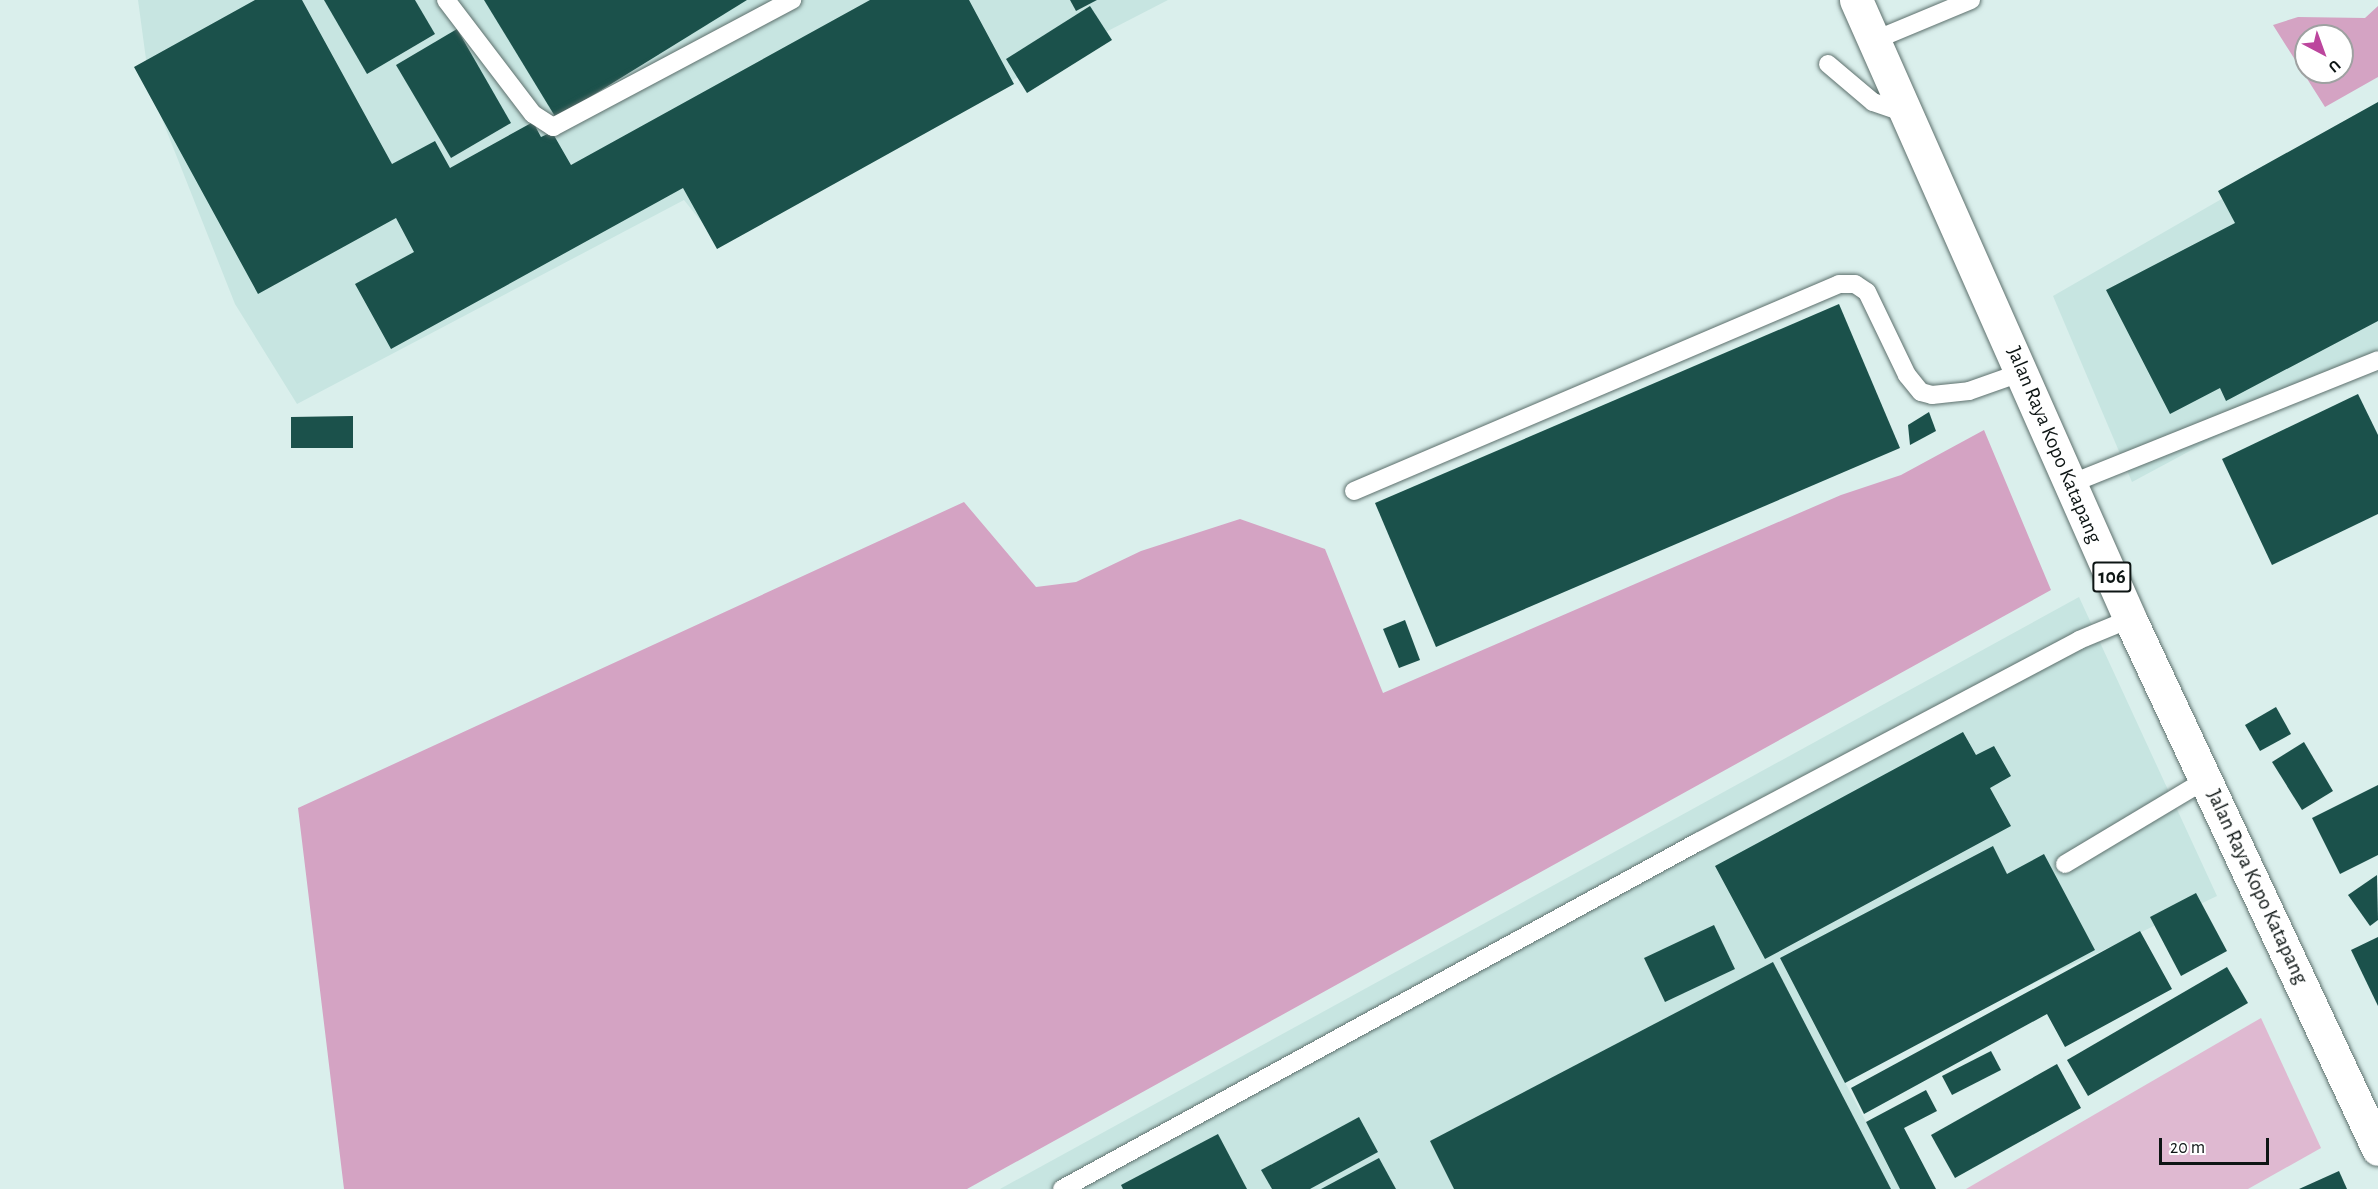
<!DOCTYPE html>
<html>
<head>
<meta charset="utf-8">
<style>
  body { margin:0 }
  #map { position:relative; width:2378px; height:1189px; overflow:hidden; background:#daefec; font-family:"Alegreya Sans",sans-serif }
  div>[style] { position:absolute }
  .built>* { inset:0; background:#c7e5e1 }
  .green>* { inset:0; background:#dfb9d1 }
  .forest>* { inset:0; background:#d4a3c3 }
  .building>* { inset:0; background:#1b514b }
  .roads { filter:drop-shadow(0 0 2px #5d706d) drop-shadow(0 0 2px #5d706d) }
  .lane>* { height:18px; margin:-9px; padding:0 9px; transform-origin:9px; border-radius:9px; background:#fff }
  .primary>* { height:33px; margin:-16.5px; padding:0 16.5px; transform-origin:16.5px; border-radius:16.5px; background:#fff }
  span { translate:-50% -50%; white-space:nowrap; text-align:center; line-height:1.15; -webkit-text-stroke:6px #fff; paint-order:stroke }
  .shield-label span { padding:2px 4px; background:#fff; border:2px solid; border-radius:4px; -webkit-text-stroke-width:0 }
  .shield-label { font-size:20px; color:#0d1514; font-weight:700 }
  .street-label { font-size:21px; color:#0d1514 }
  .north { position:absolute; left:2294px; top:24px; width:60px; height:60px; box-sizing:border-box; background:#fff; border:2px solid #9ea1a1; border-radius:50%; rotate:139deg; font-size:16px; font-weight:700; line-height:24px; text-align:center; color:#0d1514 }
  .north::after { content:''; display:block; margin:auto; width:21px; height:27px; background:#bc469d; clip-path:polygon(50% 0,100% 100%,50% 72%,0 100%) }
  .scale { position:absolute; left:2159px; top:1138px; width:110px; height:27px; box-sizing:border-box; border:3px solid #0d1514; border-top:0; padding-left:8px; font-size:18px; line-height:21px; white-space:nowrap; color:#0d1514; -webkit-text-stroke:4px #fff; paint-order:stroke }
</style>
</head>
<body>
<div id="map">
  <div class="built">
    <div style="clip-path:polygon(138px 0,1168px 0,712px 235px,684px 200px,297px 404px,235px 304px,150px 89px)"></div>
    <div style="clip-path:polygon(2378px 109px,2378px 350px,2132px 482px,2053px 296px)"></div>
    <div style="clip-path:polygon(2079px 597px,2217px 896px,1841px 1075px,1902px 1189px,1000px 1189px)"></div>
  </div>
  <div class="green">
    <div style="clip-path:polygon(2261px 1018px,2321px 1148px,2248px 1189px,1966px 1189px)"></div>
  </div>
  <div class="forest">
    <div style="clip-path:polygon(evenodd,2378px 6px,2378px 77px,2325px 107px,2273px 25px,2298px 17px,2365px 18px,2378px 6px,2306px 36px,2342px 36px,2342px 72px,2306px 72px,2306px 36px)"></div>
    <div style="clip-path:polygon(1984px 430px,2051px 590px,967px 1189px,344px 1189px,298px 808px,964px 502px,1036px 587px,1076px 582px,1141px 551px,1240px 519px,1325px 549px,1383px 693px,1841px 495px,1901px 475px)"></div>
  </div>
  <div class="building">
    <div style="clip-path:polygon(255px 0,302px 0,392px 164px,435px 141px,450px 168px,533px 122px,541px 137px,552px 132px,571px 165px,870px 0,969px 0,1014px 84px,717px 249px,683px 188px,391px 349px,355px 284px,414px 252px,396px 218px,258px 294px,134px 67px)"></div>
    <div style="clip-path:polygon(324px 0,415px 0,435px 34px,367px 74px)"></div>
    <div style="clip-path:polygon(484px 0,747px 0,556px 118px)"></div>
    <div style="clip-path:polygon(1070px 0,1097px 0,1076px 11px)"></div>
    <div style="clip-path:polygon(1090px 6px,1112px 40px,1027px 93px,1006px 59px)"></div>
    <div style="clip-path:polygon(457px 29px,511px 123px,451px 158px,396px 65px)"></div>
    <div style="clip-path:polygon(2378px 102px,2378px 321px,2226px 401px,2220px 388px,2170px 414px,2106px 290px,2235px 223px,2218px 191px)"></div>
    <div style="clip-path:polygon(1839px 304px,1900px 448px,1436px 647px,1375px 503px)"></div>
    <div style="clip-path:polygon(2358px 394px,2378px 435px,2378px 514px,2272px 565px,2222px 459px)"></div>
    <div style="clip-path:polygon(1929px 412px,1936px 431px,1910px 445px,1908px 425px)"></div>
    <div style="clip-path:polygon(353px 416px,353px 448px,291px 448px,291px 417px)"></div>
    <div style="clip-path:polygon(1405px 620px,1420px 660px,1399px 668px,1383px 629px)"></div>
    <div style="clip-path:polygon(2276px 707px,2291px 734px,2260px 751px,2245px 725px)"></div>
    <div style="clip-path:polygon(1963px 732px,1976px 755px,1994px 746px,2011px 776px,1990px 788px,2011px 826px,1765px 959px,1715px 866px)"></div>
    <div style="clip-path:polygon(2304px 742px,2333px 791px,2302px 810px,2272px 762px)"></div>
    <div style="clip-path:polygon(2378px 785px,2378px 855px,2340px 874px,2312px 818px)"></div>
    <div style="clip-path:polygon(1993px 846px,2007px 874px,2044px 854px,2095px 950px,1845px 1083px,1780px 958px)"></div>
    <div style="clip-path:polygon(2377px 875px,2378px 920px,2370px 926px,2348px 895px)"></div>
    <div style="clip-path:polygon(2196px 893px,2227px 951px,2181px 976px,2150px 917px)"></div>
    <div style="clip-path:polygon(1714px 925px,1735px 969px,1665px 1002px,1644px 958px)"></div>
    <div style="clip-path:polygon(2140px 931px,2172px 989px,2065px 1047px,2047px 1014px,1864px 1114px,1851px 1088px)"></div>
    <div style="clip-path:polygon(2378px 937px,2378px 1006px,2351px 950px)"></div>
    <div style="clip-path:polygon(1773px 962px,1891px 1189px,1454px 1189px,1430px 1141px)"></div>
    <div style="clip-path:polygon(2227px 967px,2248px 1003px,2088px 1096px,2067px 1060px)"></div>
    <div style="clip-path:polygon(1991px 1051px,2001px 1070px,1952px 1095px,1942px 1076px)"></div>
    <div style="clip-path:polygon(2057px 1064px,2081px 1108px,1955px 1178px,1931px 1135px)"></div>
    <div style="clip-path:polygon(1926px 1090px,1937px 1111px,1904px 1128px,1936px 1189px,1900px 1189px,1866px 1122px)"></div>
    <div style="clip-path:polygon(1359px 1117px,1378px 1152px,1310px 1189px,1272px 1189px,1261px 1170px)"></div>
    <div style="clip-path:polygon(1218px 1134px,1247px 1189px,1123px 1189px,1121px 1185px)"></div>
    <div style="clip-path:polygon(1379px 1158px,1396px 1189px,1321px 1189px)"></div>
    <div style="clip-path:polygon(2339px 1171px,2347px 1189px,2299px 1189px)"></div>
  </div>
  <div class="roads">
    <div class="lane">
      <div style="left:446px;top:0;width:143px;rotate:52.7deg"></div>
      <div style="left:533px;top:114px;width:24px;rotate:33deg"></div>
      <div style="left:553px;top:127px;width:271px;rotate:-28deg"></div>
      <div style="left:1875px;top:40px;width:104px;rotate:-22.6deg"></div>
      <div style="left:1828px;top:64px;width:59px;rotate:40.2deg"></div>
      <div style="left:1873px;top:102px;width:37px;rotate:19deg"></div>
      <div style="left:2070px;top:484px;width:332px;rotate:-21.9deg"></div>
      <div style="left:1354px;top:491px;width:527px;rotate:-23.11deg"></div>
      <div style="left:1839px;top:284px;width:16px"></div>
      <div style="left:1855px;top:284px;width:14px;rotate:34deg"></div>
      <div style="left:1867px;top:292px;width:92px;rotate:64.3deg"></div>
      <div style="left:1907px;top:375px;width:22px;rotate:51deg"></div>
      <div style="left:1921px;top:392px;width:11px;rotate:15deg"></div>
      <div style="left:1932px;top:395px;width:37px;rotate:-6deg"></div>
      <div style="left:1969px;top:391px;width:57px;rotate:-19.4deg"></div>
      <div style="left:2065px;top:864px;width:165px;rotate:-30.9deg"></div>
      <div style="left:1062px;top:1189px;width:725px;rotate:-28.62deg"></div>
      <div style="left:1698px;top:842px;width:431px;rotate:-27.9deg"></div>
      <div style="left:2079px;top:640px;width:55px;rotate:-22.4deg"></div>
    </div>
    <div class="primary">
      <div style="left:1856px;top:0;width:677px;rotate:66.12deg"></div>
      <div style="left:2130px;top:619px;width:585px;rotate:64.92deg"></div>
    </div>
  </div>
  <div class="shield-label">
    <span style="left:2112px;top:577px">106</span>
  </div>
  <div class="street-label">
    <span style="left:2054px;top:445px;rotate:67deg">Jalan Raya Kopo Katapang</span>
    <span style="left:2257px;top:887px;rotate:65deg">Jalan Raya Kopo Katapang</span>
  </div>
  <div class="north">U</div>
  <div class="scale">20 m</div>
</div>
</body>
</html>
